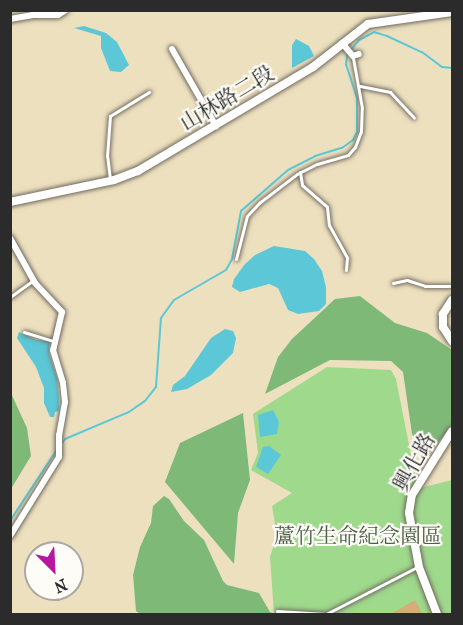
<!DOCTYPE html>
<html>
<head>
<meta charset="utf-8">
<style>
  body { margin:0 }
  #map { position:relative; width:463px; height:625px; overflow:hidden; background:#ede0bf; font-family:"IM FELL French Canon","Noto Serif TC",serif }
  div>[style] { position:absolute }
  .green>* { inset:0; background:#9fd98c }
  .forest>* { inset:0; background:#7fb978 }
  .water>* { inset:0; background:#5cc7d6 }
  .stream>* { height:2px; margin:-1px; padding:0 1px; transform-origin:1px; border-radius:1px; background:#5cc7d6 }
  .building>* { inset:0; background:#d5ac7a }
  .roads { filter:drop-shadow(0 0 2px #6f6a5f) drop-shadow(0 0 2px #6f6a5f) }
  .service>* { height:3px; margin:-1.5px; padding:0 1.5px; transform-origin:1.5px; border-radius:1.5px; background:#fff }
  .minor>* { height:6px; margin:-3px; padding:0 3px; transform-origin:3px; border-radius:3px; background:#fff }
  .tertiary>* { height:8px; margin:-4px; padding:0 4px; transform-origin:4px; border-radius:4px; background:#fff }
  .secondary>* { height:8px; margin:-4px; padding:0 4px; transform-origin:4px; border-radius:4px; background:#fff }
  span { translate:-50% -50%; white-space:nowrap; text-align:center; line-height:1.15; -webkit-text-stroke:4.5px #fdfcf7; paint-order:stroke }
  .street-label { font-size:21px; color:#2b2b2b }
  .park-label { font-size:21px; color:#4e5f48 }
  .frame { position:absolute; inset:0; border:12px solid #2b2b2b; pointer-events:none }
  .north { position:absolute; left:24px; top:541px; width:60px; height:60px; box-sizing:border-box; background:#fdfcf7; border:2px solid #a9a8a5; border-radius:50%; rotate:156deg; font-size:16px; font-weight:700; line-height:24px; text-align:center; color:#2b2b2b }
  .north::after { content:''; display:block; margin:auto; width:21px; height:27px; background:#b5179e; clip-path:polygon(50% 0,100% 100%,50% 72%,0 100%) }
</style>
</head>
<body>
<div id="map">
  <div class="green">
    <div style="clip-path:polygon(327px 367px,391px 370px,396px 379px,415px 475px,420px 488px,452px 480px,452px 614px,274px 614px,270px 557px,277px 535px,272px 506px,292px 493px,251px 470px,258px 453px,253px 414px)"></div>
  </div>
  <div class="forest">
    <div style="clip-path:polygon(360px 296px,395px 323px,427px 333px,452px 350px,452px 426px,423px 460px,412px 434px,403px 372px,391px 361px,330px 360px,265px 394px,278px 357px,292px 339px,335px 299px)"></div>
    <div style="clip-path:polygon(10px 391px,27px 428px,31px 456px,11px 489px)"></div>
    <div style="clip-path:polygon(243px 413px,250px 480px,238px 513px,234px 564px,165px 482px,180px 443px)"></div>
    <div style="clip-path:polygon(164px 496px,169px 499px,184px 521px,204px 540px,223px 581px,227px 585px,259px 593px,270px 612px,275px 614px,140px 614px,136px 611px,133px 575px,140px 547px,151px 523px,153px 506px)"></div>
  </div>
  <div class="water">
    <div style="clip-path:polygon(84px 26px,106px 33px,117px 42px,129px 65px,121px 72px,110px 71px,101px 48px,101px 36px,74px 28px)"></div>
    <div style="clip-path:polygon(296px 39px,309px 46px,314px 56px,292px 68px,292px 45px)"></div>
    <div style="clip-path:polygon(274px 246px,305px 251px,314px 259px,322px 271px,326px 287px,326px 304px,319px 311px,298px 314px,288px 310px,278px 288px,269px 284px,240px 292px,232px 287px,234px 279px,245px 264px,255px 255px)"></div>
    <div style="clip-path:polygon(225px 329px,233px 331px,236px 338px,233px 353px,211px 375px,187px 389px,171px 392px,173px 385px,185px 376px,211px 338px)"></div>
    <div style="clip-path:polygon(19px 332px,36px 340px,49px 341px,49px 354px,57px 378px,59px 397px,59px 411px,55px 412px,54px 417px,50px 417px,44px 403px,44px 388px,36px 367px,17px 338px)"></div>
    <div style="clip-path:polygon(273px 410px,279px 422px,277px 434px,260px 437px,258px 415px)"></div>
    <div style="clip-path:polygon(269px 446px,281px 455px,268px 474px,256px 467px,263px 447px)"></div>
  </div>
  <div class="stream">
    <div style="left:62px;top:443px;width:5px;rotate:-53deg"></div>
    <div style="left:65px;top:439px;width:69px;rotate:-22.9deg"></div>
    <div style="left:129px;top:412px;width:19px;rotate:-35deg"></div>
    <div style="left:145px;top:401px;width:18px;rotate:-52deg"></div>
    <div style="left:156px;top:387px;width:69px;rotate:-85.9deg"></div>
    <div style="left:161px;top:318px;width:22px;rotate:-54deg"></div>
    <div style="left:174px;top:300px;width:60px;rotate:-30deg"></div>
    <div style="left:226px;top:270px;width:13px;rotate:-61deg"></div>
    <div style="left:232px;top:259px;width:49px;rotate:-79.4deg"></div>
    <div style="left:241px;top:211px;width:62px;rotate:-41.1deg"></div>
    <div style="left:288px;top:170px;width:30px;rotate:-27deg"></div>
    <div style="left:315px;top:156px;width:28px;rotate:-17deg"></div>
    <div style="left:342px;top:148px;width:14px;rotate:-36deg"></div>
    <div style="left:353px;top:140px;width:9px;rotate:-63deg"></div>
    <div style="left:357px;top:132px;width:34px;rotate:-90deg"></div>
    <div style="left:357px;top:98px;width:35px;rotate:-108deg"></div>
    <div style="left:346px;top:65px;width:10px;rotate:-84deg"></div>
    <div style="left:347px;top:55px;width:19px;rotate:-51deg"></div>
    <div style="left:359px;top:40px;width:17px;rotate:-28deg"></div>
    <div style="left:374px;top:32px;width:14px;rotate:17deg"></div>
    <div style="left:387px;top:36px;width:38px;rotate:25deg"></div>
    <div style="left:422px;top:52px;width:25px;rotate:37deg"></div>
    <div style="left:442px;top:67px;width:10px;rotate:6deg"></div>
    <div style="left:10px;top:521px;width:87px;rotate:-56.7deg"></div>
  </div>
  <div class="building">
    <div style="clip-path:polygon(415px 600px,423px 615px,389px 615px)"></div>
  </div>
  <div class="roads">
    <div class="service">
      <div style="left:360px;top:86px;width:31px;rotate:11deg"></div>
      <div style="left:390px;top:92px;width:35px;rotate:47deg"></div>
      <div style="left:300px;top:172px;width:13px;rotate:81deg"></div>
      <div style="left:302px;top:185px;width:33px;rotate:41deg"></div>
      <div style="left:327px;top:207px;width:18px;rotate:84deg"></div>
      <div style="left:329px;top:225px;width:38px;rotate:61deg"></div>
      <div style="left:347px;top:258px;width:12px;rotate:95deg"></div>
      <div style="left:110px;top:179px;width:23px;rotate:-97deg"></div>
      <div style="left:107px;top:156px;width:40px;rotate:-85.7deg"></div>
      <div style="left:110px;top:116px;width:46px;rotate:-31.6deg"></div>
      <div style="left:236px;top:259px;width:44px;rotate:-75.7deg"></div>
      <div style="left:247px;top:216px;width:18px;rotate:-47deg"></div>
      <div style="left:259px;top:203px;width:48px;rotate:-37.3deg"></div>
      <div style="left:297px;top:174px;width:22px;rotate:-27deg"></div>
      <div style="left:317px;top:164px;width:32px;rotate:-16deg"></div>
      <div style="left:348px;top:155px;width:11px;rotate:-49deg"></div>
      <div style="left:355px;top:147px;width:17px;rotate:-69deg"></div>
      <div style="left:361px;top:131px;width:23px;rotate:-88deg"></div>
      <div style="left:362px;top:108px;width:51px;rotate:-100.2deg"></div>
      <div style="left:393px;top:283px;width:14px;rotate:-12deg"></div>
      <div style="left:407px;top:280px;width:19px;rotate:18deg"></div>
      <div style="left:425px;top:286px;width:27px"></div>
      <div style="left:10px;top:297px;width:29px;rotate:-36deg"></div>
      <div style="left:24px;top:332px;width:31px;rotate:17deg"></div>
      <div style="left:277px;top:611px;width:49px;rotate:3.5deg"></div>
      <div style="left:326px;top:614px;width:102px;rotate:-27.3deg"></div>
    </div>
    <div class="minor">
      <div style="left:10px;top:19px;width:22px;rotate:-10deg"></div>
      <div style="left:32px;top:15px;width:26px"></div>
      <div style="left:58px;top:15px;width:9px;rotate:-32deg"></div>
      <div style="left:342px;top:43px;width:17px;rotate:50deg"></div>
      <div style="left:353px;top:56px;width:6px;rotate:-18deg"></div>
      <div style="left:172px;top:49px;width:89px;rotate:60.3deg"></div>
      <div style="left:10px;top:238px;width:51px;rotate:60.9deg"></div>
      <div style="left:35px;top:283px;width:40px;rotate:47deg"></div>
      <div style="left:62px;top:312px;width:39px;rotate:103deg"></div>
      <div style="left:53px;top:350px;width:34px;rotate:73deg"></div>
      <div style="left:63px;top:383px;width:19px;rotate:84deg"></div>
      <div style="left:65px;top:402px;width:34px;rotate:100deg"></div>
      <div style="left:59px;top:435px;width:22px;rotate:90deg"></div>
      <div style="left:59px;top:457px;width:93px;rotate:121.8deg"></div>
    </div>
    <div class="tertiary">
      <div style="left:452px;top:300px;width:17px;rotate:123deg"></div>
      <div style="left:443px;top:314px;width:13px;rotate:90deg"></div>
      <div style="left:443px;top:327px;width:17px;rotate:57deg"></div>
      <div style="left:437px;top:614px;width:50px;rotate:-111deg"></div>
      <div style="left:419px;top:567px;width:55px;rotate:-100.5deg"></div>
      <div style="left:409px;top:513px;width:18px;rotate:-81deg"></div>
      <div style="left:412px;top:495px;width:75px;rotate:-58deg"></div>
    </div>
    <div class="secondary">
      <div style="left:10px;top:202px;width:106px;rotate:-11.9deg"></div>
      <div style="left:114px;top:180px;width:26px;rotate:-21deg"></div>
      <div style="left:138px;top:171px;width:204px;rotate:-30.7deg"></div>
      <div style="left:313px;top:67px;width:70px;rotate:-38deg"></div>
      <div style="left:368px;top:24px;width:85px;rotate:-8.1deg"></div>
    </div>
  </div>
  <div class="street-label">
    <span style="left:227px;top:98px;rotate:-31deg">山林路二段</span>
    <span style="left:414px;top:462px;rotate:-61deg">興化路</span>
  </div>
  <div class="park-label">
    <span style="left:358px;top:536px">蘆竹生命紀念園區</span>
  </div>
  <div class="frame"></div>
  <div class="north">N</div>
</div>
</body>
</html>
